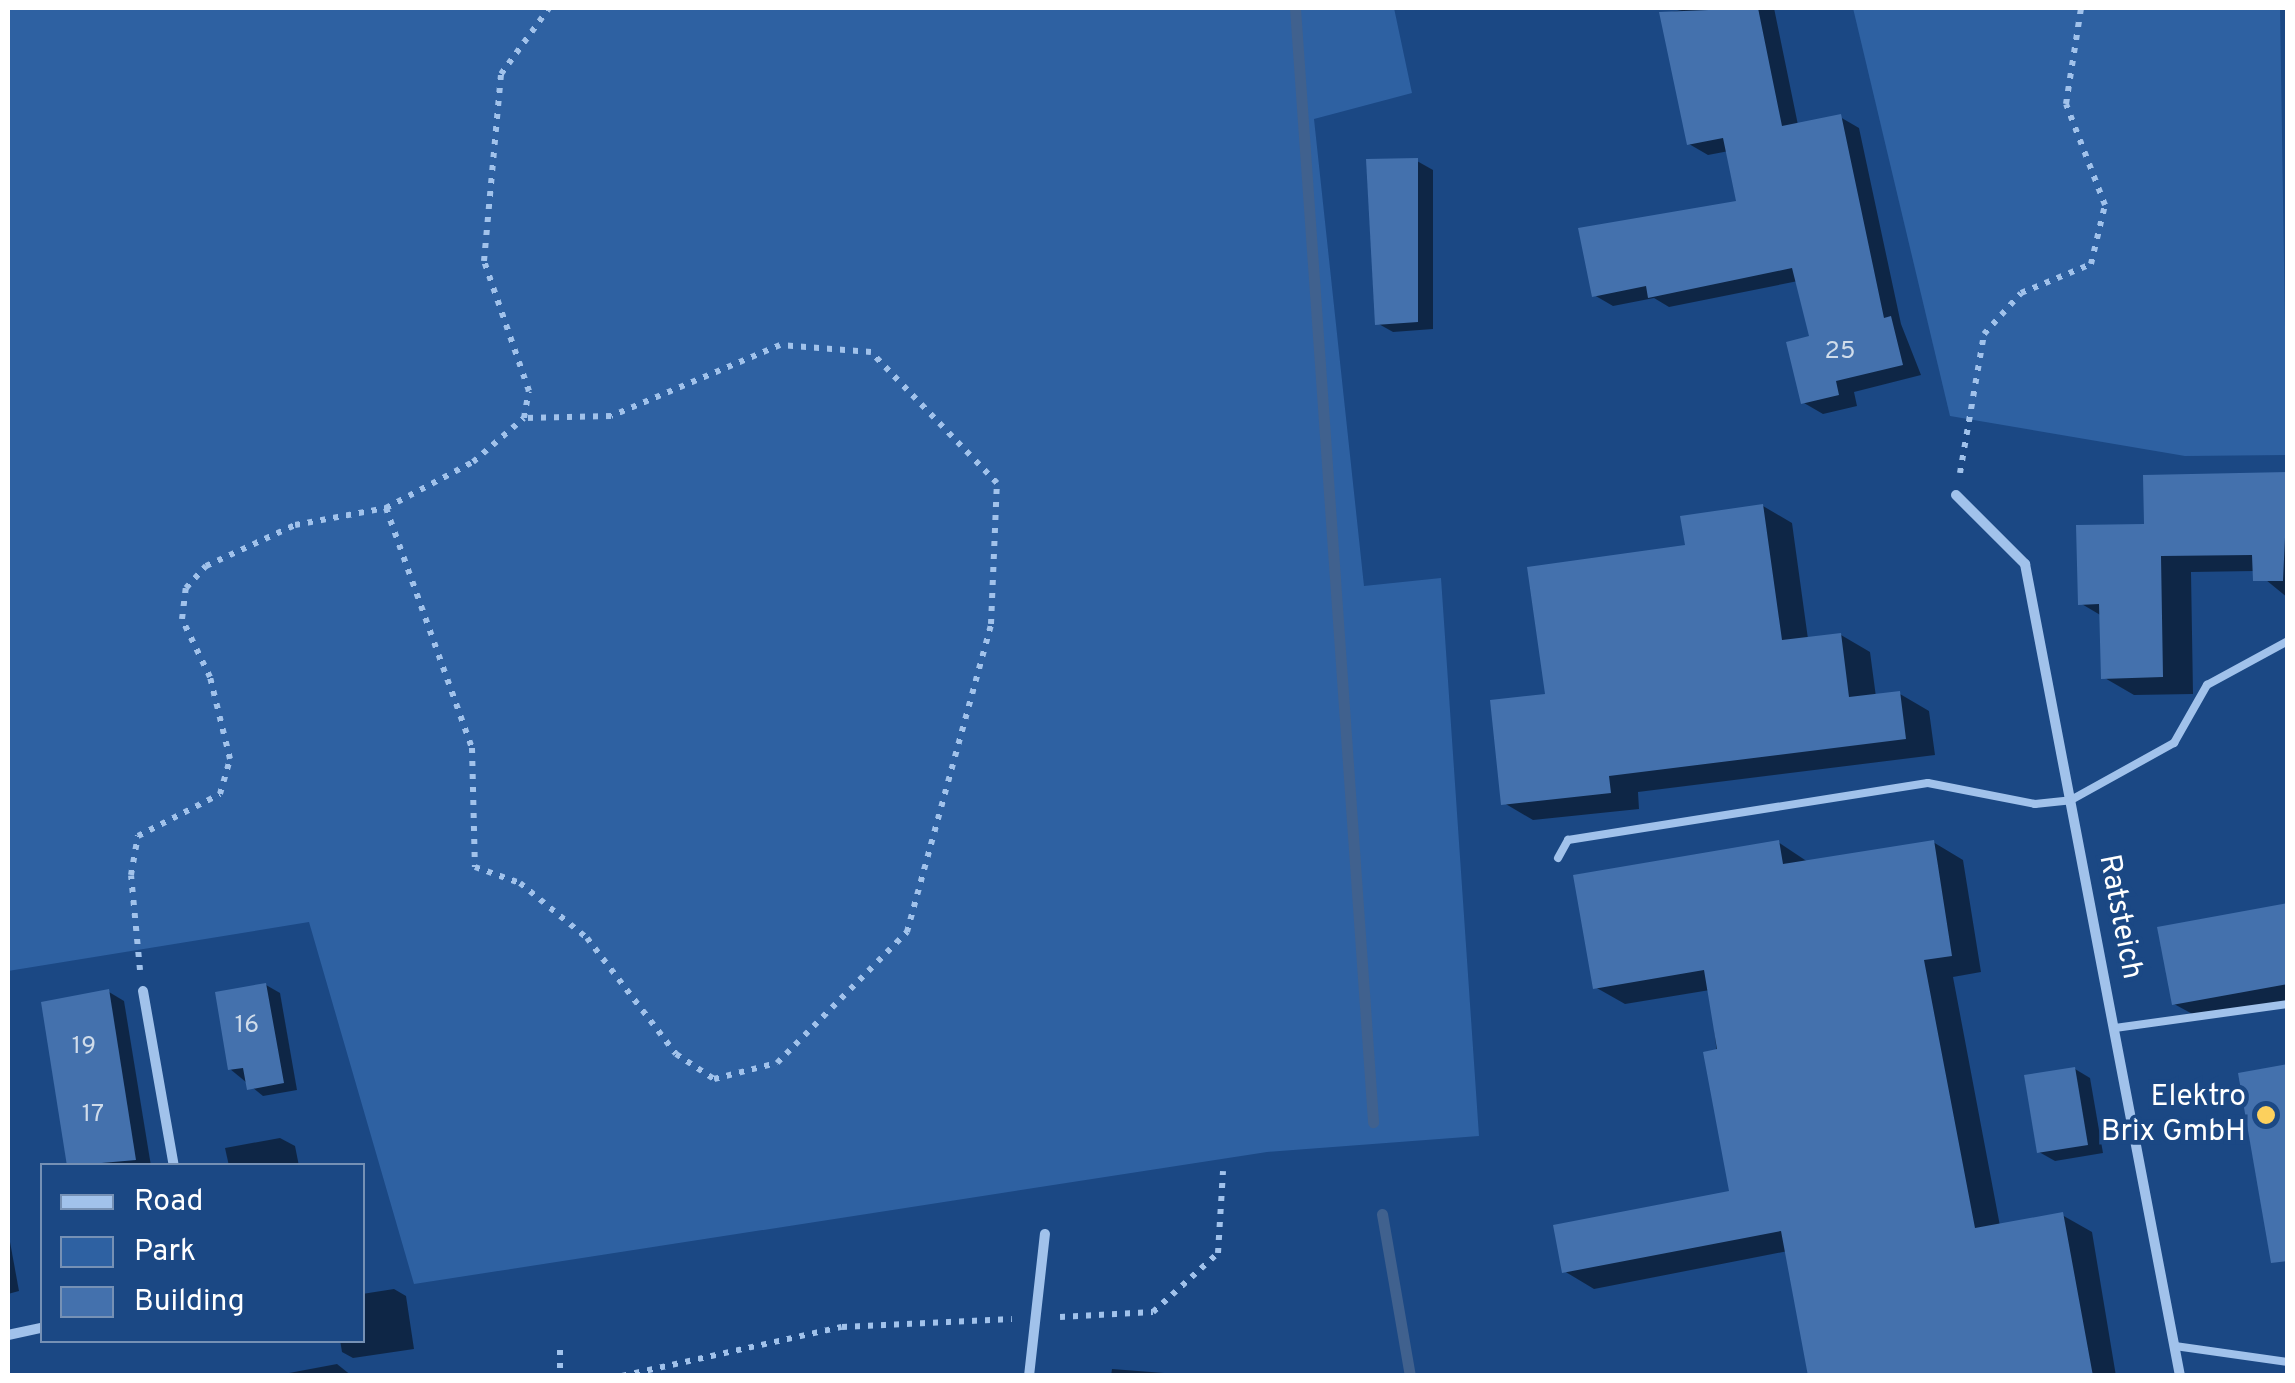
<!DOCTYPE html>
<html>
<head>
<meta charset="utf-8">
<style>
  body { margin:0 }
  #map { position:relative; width:2295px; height:1383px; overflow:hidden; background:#1b4884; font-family:Overpass,sans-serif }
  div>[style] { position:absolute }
  .green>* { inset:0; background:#2e61a2 }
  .shadow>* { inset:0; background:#0007 }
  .stream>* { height:11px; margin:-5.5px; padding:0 5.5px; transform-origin:5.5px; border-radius:5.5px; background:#40618e }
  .building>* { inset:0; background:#4471ad }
  .path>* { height:6px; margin-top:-3px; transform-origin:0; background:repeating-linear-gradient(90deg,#a1c2eb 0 5px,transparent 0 13px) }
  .service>* { height:8px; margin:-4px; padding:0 4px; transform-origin:4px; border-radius:4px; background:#a1c2eb }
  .minor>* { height:10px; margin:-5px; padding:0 5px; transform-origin:5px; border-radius:5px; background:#a1c2eb }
  .dots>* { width:28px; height:28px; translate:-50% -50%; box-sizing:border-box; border:5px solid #1b4884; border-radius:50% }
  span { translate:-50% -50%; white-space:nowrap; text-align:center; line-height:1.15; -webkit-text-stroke:9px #1b4884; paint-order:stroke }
  .number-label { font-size:25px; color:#d0dcea }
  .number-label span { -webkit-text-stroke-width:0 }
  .street-label { font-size:30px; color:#fff }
  .poi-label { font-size:30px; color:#fff }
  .right { translate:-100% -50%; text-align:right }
  .frame { position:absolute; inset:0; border:10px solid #fff; pointer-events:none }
  .legend { position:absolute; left:40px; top:1163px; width:325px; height:180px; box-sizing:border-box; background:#1b4884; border:2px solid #7691b5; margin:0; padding:12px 18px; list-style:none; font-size:30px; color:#fff }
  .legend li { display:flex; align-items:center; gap:20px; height:50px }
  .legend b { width:50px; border:2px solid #7691b5 }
</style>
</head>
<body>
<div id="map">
  <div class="green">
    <div style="clip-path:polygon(8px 8px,1394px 8px,1412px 93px,1314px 119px,1364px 586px,1441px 578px,1479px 1136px,1267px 1152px,414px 1284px,309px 922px,8px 971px)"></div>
    <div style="clip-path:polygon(1853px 8px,2280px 8px,2287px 455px,2185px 456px,1950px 416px)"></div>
  </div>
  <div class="shadow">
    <div style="clip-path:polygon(1692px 8px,1774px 8px,1798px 125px,1840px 117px,1859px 128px,1901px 324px,1921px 375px,1854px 392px,1857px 406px,1823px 414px,1804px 403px,1812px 338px,1798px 281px,1669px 307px,1654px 298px,1613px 306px,1594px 295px,1739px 203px,1729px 151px,1708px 155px,1689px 144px,1662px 14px)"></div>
    <div style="clip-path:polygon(1417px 161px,1433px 170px,1433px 329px,1393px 332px,1377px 323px)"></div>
    <div style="clip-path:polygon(2288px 475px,2288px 598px,2255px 571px,2191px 572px,2193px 694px,2134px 695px,2103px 677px,2102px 616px,2080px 603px,2147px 527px)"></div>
    <div style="clip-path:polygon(1763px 506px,1792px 523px,1808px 639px,1841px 635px,1870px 652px,1876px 697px,1900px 694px,1929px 711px,1935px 755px,1638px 792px,1639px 809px,1533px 820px,1504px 803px,1548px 696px,1687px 547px)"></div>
    <div style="clip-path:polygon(1778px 842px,1808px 862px,1933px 842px,1963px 860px,1981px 972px,1953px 977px,2000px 1226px,2062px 1215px,2092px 1232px,2116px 1376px,1810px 1376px,1788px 1251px,1594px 1289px,1564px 1271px,1732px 1193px,1710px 990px,1625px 1004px,1595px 987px)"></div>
    <div style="clip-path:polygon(2288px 905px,2288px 1001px,2198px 1017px,2174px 1004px)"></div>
    <div style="clip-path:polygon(266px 985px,280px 993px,297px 1090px,263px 1096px,230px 1069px)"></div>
    <div style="clip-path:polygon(109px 992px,124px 1001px,151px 1166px,70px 1166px)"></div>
    <div style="clip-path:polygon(2075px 1069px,2090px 1078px,2103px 1153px,2055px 1161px,2039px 1152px)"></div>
    <div style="clip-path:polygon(280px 1138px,295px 1146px,299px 1166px,229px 1166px,225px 1148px)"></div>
    <div style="clip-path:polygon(8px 1231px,19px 1291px,8px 1294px)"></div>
    <div style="clip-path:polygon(394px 1289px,406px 1296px,414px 1349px,353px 1358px,342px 1352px,340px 1340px,362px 1340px,362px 1294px)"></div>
    <div style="clip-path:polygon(337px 1364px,352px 1376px,273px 1376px)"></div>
    <div style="clip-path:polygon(1112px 1369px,1177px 1374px,1179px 1376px,1111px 1376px)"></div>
  </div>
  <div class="stream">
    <div style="left:1295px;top:8px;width:1117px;rotate:85.99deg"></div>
    <div style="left:1382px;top:1214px;width:164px;rotate:80.2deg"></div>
  </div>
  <div class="building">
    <div style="clip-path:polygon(1758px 8px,1782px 126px,1841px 114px,1884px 318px,1891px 316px,1903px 365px,1836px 381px,1839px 395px,1801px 404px,1786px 342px,1809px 336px,1792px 268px,1648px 298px,1646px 286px,1592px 297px,1578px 228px,1736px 201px,1723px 138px,1687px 145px,1659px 12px)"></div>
    <div style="clip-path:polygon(1418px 158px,1418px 322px,1375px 325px,1366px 159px)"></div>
    <div style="clip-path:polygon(2288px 472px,2283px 581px,2253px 581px,2252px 555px,2161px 556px,2163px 677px,2101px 679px,2099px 604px,2078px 605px,2076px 525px,2144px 524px,2143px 475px)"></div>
    <div style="clip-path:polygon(1763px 504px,1782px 640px,1841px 633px,1849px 697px,1900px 691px,1906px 739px,1609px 776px,1611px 793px,1501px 805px,1490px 700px,1545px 694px,1527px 567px,1685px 545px,1680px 516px)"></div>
    <div style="clip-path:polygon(1779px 840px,1783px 864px,1934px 840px,1952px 956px,1924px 960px,1975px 1228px,2063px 1212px,2093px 1376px,1808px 1376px,1781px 1231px,1562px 1273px,1553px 1225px,1729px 1191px,1703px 1052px,1717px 1049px,1704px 970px,1593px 989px,1573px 875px)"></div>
    <div style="clip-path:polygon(2288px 903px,2288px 984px,2172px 1005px,2157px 927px)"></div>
    <div style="clip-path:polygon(266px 983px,284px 1083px,247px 1090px,243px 1068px,228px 1070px,215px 992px)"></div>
    <div style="clip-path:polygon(109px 989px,136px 1160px,67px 1166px,41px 1002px)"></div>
    <div style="clip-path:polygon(2288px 1064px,2288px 1261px,2271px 1263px,2238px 1073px)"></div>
    <div style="clip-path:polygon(2075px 1067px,2088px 1145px,2037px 1153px,2024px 1075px)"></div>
  </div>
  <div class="path">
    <div style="left:1960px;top:473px;width:141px;rotate:-80.2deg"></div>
    <div style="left:1984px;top:334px;width:55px;rotate:-47.9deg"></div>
    <div style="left:2021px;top:293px;width:76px;rotate:-22.5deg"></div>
    <div style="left:2091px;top:264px;width:61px;rotate:-76.7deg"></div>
    <div style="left:2105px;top:205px;width:108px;rotate:-111.1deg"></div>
    <div style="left:2066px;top:104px;width:97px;rotate:-81.1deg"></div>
    <div style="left:386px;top:508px;width:255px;rotate:70.3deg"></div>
    <div style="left:472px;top:748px;width:119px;rotate:88.6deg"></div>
    <div style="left:475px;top:867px;width:48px;rotate:19.6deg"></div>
    <div style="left:520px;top:883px;width:87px;rotate:39.4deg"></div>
    <div style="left:587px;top:938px;width:146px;rotate:52.5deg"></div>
    <div style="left:676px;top:1054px;width:45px;rotate:33.3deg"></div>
    <div style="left:714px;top:1079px;width:65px;rotate:-14.3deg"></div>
    <div style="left:777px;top:1063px;width:185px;rotate:-45.2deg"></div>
    <div style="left:907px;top:932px;width:319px;rotate:-74.7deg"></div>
    <div style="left:991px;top:624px;width:141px;rotate:-87.6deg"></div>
    <div style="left:997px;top:483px;width:182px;rotate:-133.9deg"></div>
    <div style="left:871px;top:352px;width:91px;rotate:-175.6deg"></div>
    <div style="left:780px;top:345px;width:183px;rotate:157.2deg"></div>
    <div style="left:611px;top:416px;width:87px;rotate:178.7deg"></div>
    <div style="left:140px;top:970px;width:95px;rotate:-95.4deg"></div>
    <div style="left:131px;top:875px;width:40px;rotate:-80deg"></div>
    <div style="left:138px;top:836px;width:92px;rotate:-27.1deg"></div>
    <div style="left:220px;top:794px;width:36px;rotate:-74deg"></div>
    <div style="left:230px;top:759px;width:84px;rotate:-103.7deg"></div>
    <div style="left:210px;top:677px;width:64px;rotate:-115.8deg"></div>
    <div style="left:182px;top:619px;width:31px;rotate:-83deg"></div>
    <div style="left:186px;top:588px;width:30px;rotate:-48deg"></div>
    <div style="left:206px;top:566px;width:98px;rotate:-24.7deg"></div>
    <div style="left:295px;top:525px;width:93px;rotate:-10.6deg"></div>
    <div style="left:386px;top:508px;width:98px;rotate:-27.9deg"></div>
    <div style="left:473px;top:462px;width:67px;rotate:-40.8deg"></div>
    <div style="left:524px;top:418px;width:27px;rotate:-80deg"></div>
    <div style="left:529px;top:391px;width:138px;rotate:-109.1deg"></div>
    <div style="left:484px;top:261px;width:188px;rotate:-84.8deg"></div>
    <div style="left:501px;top:74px;width:82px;rotate:-54deg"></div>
    <div style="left:1060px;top:1317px;width:93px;rotate:-3.1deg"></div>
    <div style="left:1153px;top:1312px;width:88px;rotate:-42.2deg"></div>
    <div style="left:1218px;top:1253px;width:82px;rotate:-86.5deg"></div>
    <div style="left:560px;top:1350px;width:26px;rotate:90deg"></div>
    <div style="left:622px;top:1376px;width:225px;rotate:-12.6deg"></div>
    <div style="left:842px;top:1327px;width:170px;rotate:-2.7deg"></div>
  </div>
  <div class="service">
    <div style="left:1558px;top:858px;width:21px;rotate:-61deg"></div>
    <div style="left:1568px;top:840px;width:364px;rotate:-9deg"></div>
    <div style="left:1928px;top:783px;width:109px;rotate:11.1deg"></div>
    <div style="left:2035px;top:804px;width:36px;rotate:-6deg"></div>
    <div style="left:2071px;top:800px;width:118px;rotate:-29deg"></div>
    <div style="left:2174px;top:743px;width:67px;rotate:-60.4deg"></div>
    <div style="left:2207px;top:685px;width:92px;rotate:-28.5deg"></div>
    <div style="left:2115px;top:1028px;width:175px;rotate:-7.9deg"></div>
    <div style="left:2175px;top:1346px;width:114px;rotate:8.1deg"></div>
  </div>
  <div class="minor">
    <div style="left:1956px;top:495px;width:98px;rotate:45deg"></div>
    <div style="left:2025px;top:564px;width:827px;rotate:79.19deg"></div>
    <div style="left:143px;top:991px;width:178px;rotate:80deg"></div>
    <div style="left:8px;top:1335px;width:35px;rotate:-12deg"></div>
    <div style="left:1029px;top:1376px;width:143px;rotate:-83.6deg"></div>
  </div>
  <div class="dots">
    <div style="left:2266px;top:1115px;background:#fcd05d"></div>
  </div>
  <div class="number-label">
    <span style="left:1840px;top:352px">25</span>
    <span style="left:247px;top:1026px">16</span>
    <span style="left:84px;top:1047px">19</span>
    <span style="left:93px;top:1115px">17</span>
  </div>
  <div class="street-label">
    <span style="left:2119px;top:917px;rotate:79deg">Ratsteich</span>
  </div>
  <div class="poi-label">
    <span class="right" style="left:2246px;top:1115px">Elektro<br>Brix GmbH</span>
  </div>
  <div class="frame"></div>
  <ul class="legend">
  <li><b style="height:12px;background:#a1c2eb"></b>Road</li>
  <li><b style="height:28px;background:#2e61a2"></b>Park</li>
  <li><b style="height:28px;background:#4471ad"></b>Building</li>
  </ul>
</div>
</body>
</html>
